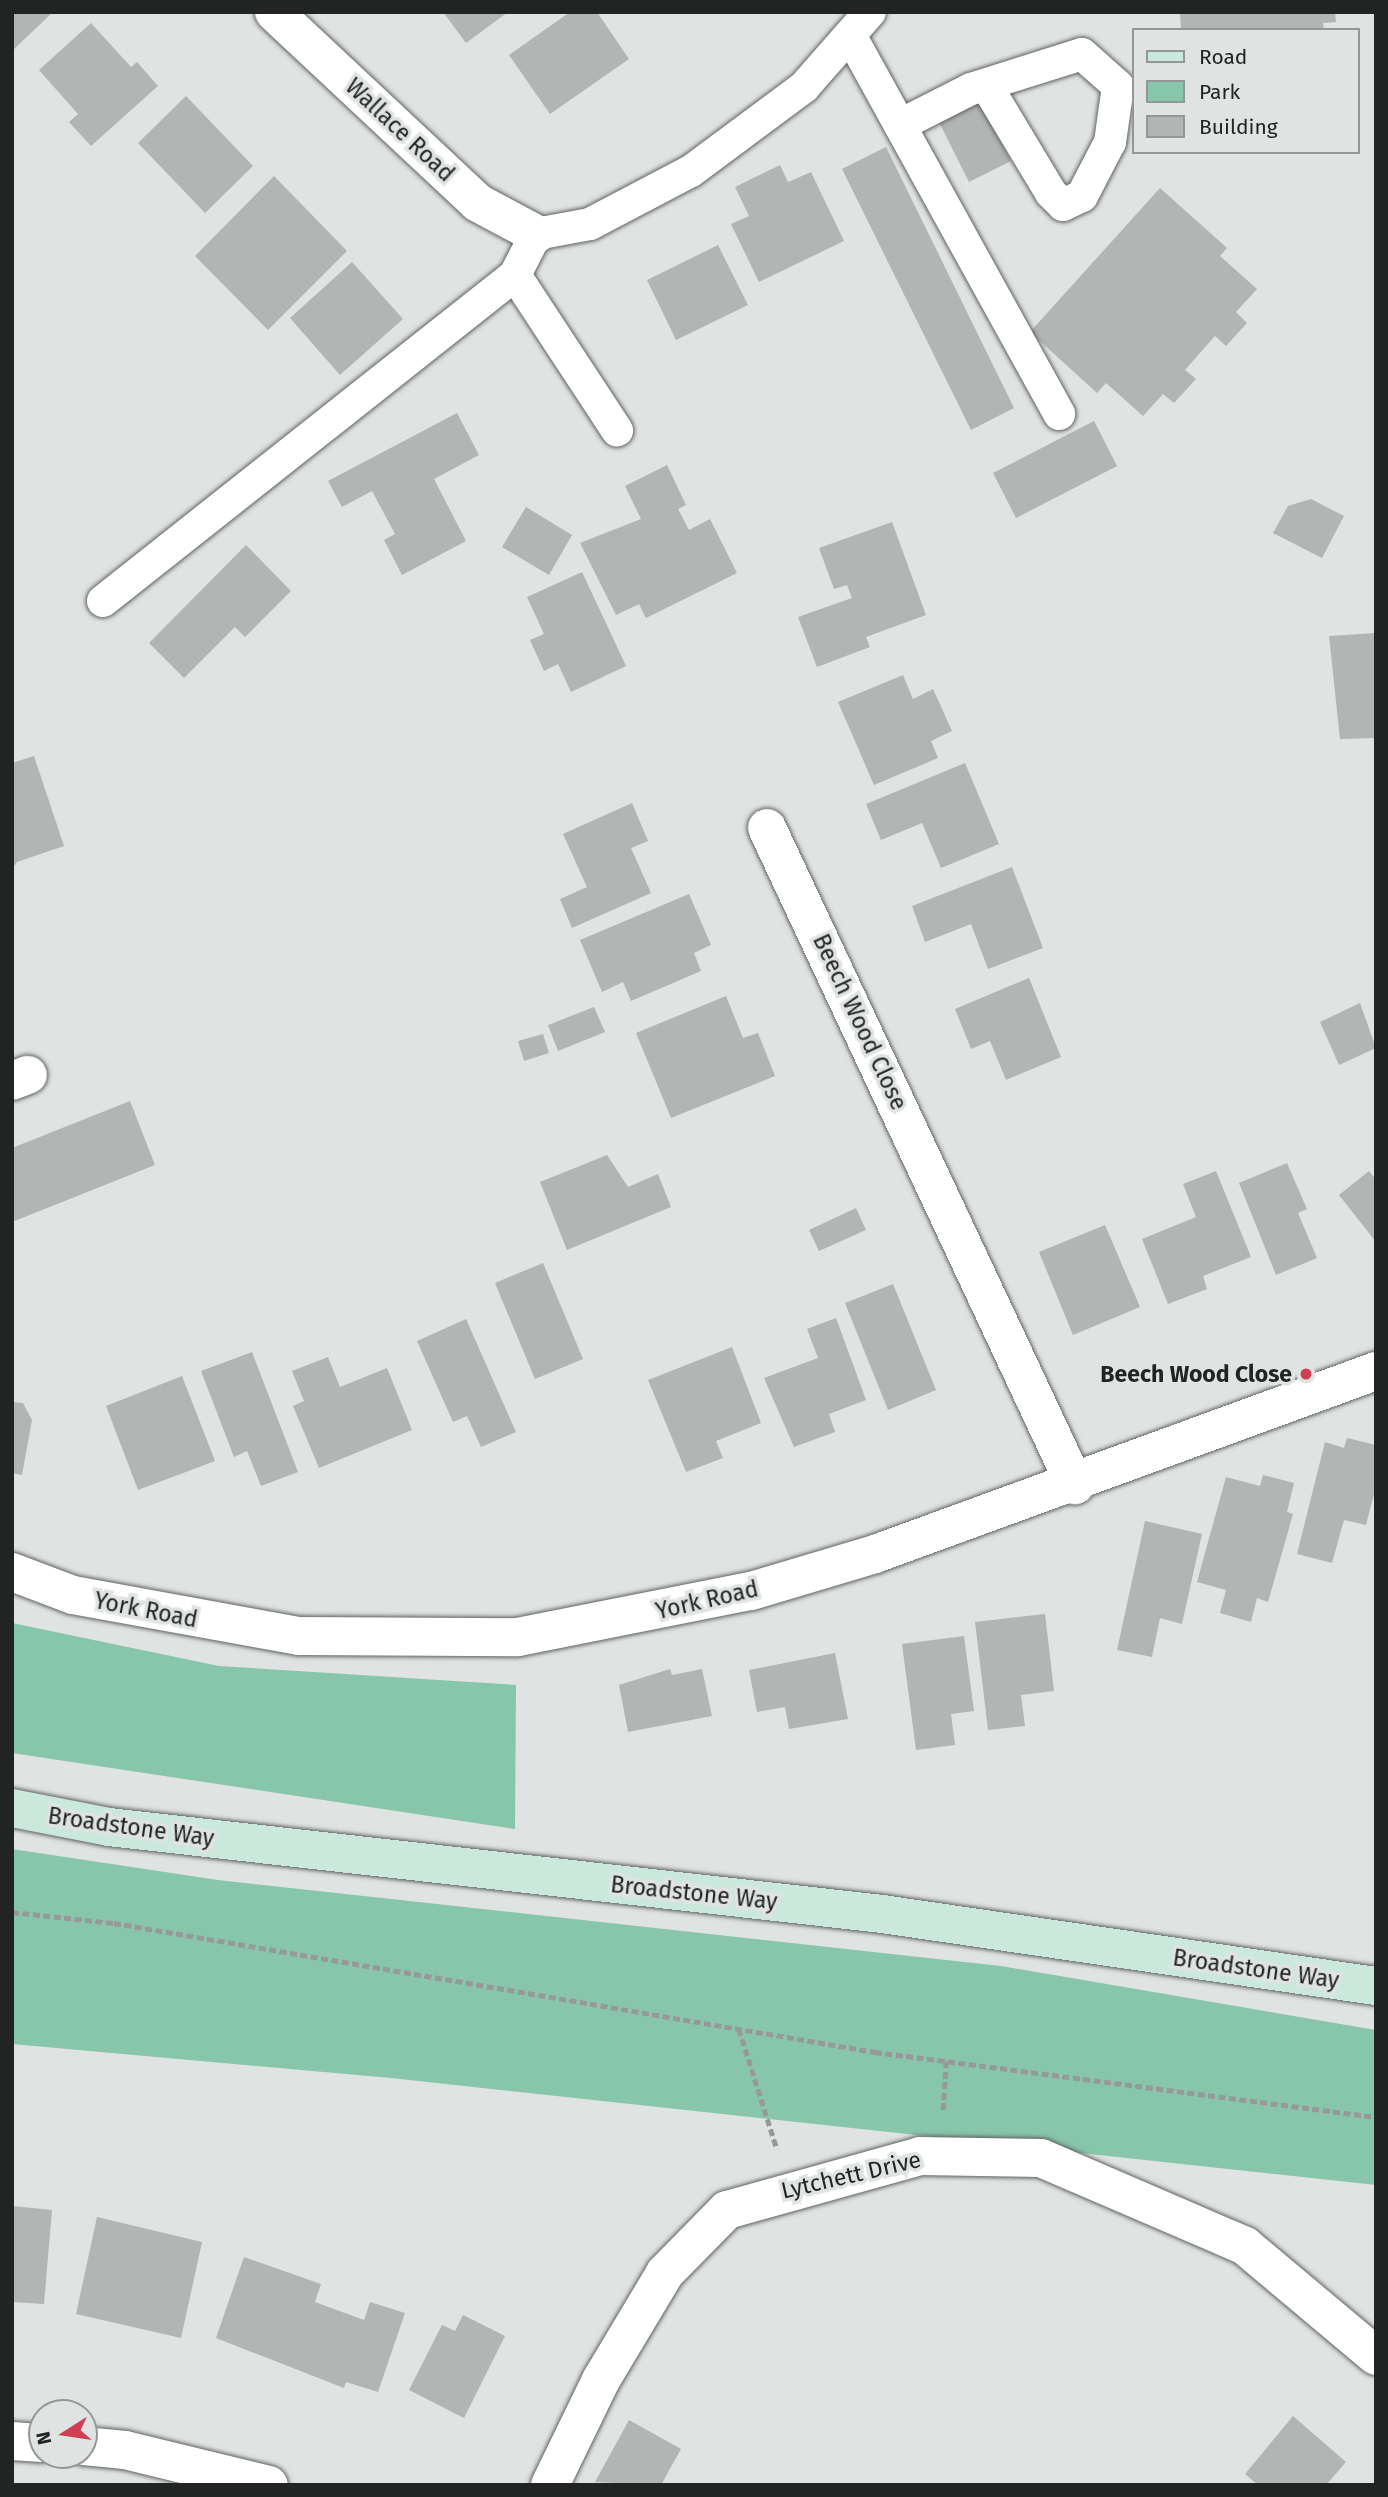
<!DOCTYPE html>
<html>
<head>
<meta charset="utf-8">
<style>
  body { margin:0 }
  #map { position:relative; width:1388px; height:2497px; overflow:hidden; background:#dfe3e1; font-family:"Fira Sans",sans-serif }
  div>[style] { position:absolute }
  .green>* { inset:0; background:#87c6ab }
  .building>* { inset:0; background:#b1b5b3 }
  .path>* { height:4.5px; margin-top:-2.25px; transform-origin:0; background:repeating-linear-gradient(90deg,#969998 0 7px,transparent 0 10.5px) }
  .roads { filter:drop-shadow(0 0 2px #606362) drop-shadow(0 0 2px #606362) }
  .lane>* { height:32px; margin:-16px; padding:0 16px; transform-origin:16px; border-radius:16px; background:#fff }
  .street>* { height:38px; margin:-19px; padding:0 19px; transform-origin:19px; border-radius:19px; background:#fff }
  .secondary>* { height:38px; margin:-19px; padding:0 19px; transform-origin:19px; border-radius:19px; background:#cbe8dd }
  .dots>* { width:19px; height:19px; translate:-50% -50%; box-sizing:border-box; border:4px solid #dfe3e1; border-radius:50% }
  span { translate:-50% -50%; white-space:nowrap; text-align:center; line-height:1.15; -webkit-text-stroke:7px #dfe3e1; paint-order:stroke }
  .street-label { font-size:23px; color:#222423 }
  .poi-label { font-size:23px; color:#222423; font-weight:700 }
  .right { translate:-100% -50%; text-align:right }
  .frame { position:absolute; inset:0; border:14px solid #222423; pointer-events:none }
  .legend { position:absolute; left:1132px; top:28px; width:228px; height:126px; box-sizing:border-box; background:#dfe3e1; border:2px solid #939795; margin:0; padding:9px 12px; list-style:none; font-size:21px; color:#222423 }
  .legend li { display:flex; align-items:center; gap:14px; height:35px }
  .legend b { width:35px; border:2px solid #939795 }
  .north { position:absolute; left:28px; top:2399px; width:70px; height:70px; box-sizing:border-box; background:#dfe3e1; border:2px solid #939795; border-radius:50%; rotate:258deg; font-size:19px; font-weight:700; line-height:28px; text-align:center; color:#222423 }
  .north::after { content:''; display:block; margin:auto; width:24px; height:32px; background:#cf3e55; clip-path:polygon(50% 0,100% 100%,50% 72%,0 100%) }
</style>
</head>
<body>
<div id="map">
  <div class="green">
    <div style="clip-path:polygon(12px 1623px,219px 1666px,516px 1685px,515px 1829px,12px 1753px)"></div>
    <div style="clip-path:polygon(12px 1849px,218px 1880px,1001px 1966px,1376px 2030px,1376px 2185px,391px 2078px,12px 2044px)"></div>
  </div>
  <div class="building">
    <div style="clip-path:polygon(12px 12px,53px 12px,12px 51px)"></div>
    <div style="clip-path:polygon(443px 12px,508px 12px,466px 43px)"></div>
    <div style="clip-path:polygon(570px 12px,597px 12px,629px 59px,550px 114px,509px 55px)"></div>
    <div style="clip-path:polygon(1180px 12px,1335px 12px,1336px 22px,1323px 23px,1324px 30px,1181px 30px)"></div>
    <div style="clip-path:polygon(91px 23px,131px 67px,137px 62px,158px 86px,91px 146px,69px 122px,78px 114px,39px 70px)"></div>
    <div style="clip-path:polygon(186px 96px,253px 166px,205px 213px,138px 143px)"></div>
    <div style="clip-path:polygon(979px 100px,1011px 161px,969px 182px,938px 120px)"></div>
    <div style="clip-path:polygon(886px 147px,1014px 408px,971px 430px,842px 169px)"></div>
    <div style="clip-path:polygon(780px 165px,788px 182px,811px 172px,844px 241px,759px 282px,731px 224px,749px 216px,735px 187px)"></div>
    <div style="clip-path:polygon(274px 176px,347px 251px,268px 330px,195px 256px)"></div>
    <div style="clip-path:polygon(1160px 188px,1227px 248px,1220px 256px,1257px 289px,1236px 312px,1247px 323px,1226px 346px,1215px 336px,1185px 370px,1196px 379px,1174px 403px,1163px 394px,1143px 416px,1106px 383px,1097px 393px,1030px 332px)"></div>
    <div style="clip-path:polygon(718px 245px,748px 305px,676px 340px,647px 280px)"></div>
    <div style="clip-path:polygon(352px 262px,403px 319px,340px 375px,290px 318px)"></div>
    <div style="clip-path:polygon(457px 413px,479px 455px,434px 479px,466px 541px,402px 575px,384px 540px,395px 534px,372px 491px,342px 507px,328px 481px)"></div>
    <div style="clip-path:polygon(1094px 421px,1117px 466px,1016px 518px,993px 473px)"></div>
    <div style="clip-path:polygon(667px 465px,686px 505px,678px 509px,689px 530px,710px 519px,737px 573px,646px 618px,639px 604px,616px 615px,580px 543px,641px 519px,625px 486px)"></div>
    <div style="clip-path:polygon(1311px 499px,1344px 516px,1322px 558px,1273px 533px,1288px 506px)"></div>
    <div style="clip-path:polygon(526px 507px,572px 535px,549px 575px,502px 547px)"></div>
    <div style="clip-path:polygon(892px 522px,926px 615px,866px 637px,870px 647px,817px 667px,798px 617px,852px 598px,847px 585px,834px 589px,819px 548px)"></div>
    <div style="clip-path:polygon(246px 545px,291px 591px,245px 637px,235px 627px,184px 678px,149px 643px)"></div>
    <div style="clip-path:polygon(582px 572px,626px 666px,571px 692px,558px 664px,544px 671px,530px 640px,544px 634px,527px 597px)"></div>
    <div style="clip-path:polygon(1376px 633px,1376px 738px,1340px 739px,1329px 636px)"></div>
    <div style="clip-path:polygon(903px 675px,913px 699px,933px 689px,952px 731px,931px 741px,938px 758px,874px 785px,838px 702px)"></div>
    <div style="clip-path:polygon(34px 756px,64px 846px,17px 862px,12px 870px,12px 763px)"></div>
    <div style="clip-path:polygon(965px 763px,999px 844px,941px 868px,922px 823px,881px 840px,866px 804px)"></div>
    <div style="clip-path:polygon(632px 803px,648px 841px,631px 848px,651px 893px,572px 928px,560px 899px,587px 887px,563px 834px)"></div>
    <div style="clip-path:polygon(1012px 867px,1043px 948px,988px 969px,971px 924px,925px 942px,912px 906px)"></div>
    <div style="clip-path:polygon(689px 894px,711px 945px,694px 953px,701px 971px,631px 1001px,623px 982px,602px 992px,580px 940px)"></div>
    <div style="clip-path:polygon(1029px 978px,1061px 1057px,1006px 1080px,990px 1041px,971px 1049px,955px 1009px)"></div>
    <div style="clip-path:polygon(726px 996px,743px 1038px,758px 1033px,775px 1076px,671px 1118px,636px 1033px)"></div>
    <div style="clip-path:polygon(1360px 1003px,1376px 1048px,1339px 1065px,1320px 1022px)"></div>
    <div style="clip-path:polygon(594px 1007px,605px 1032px,558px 1051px,548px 1025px)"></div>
    <div style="clip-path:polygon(543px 1034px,549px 1053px,524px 1061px,518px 1041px)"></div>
    <div style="clip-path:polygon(130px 1101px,155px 1165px,12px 1222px,12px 1148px)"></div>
    <div style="clip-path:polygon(607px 1155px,628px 1187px,658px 1174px,671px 1207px,567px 1250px,540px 1182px)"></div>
    <div style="clip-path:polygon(1287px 1163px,1307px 1209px,1298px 1213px,1317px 1258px,1276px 1275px,1239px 1183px)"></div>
    <div style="clip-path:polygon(1216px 1171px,1251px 1257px,1203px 1276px,1207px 1289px,1168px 1304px,1142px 1239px,1196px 1217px,1183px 1184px)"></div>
    <div style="clip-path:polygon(1369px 1171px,1376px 1180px,1376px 1242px,1339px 1195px)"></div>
    <div style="clip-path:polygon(856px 1208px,866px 1230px,819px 1251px,809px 1230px)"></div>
    <div style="clip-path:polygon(1105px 1225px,1140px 1307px,1073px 1335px,1039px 1252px)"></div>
    <div style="clip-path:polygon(543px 1263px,583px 1359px,535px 1379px,495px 1283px)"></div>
    <div style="clip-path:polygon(893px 1284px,936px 1390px,888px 1410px,845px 1303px)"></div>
    <div style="clip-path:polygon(836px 1318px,866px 1400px,829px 1414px,835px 1432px,794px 1447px,764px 1378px,818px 1358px,807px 1329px)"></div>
    <div style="clip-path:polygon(466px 1319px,516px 1432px,481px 1447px,467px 1416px,453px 1422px,417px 1341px)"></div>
    <div style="clip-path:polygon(732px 1347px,761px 1423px,716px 1441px,723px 1458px,686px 1472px,648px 1380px)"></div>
    <div style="clip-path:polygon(252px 1352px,298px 1472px,261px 1486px,247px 1451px,234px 1457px,201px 1371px)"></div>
    <div style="clip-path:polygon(328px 1357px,340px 1387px,387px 1368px,412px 1430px,319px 1468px,293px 1406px,304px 1401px,292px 1371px)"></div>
    <div style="clip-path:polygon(182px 1376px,215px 1461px,138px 1490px,106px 1406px)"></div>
    <div style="clip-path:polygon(12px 1402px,23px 1403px,32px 1420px,22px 1475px,12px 1473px)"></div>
    <div style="clip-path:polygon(1347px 1438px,1376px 1445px,1376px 1486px,1366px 1525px,1344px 1520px,1332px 1563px,1297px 1554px,1325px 1442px,1344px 1448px)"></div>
    <div style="clip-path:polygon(1263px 1475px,1294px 1483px,1287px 1512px,1293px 1514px,1268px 1602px,1257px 1598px,1251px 1622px,1220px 1613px,1226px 1590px,1197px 1582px,1226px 1477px,1260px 1486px)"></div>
    <div style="clip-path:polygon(1145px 1521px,1202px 1534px,1182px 1624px,1160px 1618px,1152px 1657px,1117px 1650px)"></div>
    <div style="clip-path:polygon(1045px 1614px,1054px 1691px,1021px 1695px,1025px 1726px,988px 1730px,975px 1622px)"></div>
    <div style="clip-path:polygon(964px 1636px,974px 1711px,951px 1714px,955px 1745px,916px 1750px,902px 1644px)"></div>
    <div style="clip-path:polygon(835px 1653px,848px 1719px,789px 1729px,785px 1707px,757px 1712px,749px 1670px)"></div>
    <div style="clip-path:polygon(670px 1669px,672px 1675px,702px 1669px,712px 1716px,628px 1732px,619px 1685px)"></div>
    <div style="clip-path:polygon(12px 2206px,52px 2210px,44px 2304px,12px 2302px)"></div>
    <div style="clip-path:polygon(97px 2217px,202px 2242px,181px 2338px,76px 2314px)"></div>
    <div style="clip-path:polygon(244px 2257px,321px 2284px,315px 2302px,364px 2320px,370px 2302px,405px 2313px,378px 2392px,346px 2382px,344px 2388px,216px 2338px)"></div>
    <div style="clip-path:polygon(463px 2315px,505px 2336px,464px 2418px,409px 2390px,442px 2325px,455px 2331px)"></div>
    <div style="clip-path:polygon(1293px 2416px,1346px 2462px,1326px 2485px,1258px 2485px,1245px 2474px)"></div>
    <div style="clip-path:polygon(629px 2420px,681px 2449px,661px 2485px,595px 2482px)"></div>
  </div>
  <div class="path">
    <div style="left:12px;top:1912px;width:103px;rotate:6.2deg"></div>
    <div style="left:114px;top:1923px;width:772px;rotate:9.62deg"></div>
    <div style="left:875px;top:2052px;width:505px;rotate:7.39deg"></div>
    <div style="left:739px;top:2029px;width:126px;rotate:72.4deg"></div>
    <div style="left:943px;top:2110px;width:49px;rotate:-86.5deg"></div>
  </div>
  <div class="roads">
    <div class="lane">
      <div style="left:850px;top:35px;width:433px;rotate:61.1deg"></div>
      <div style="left:900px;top:125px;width:80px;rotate:-26.9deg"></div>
      <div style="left:971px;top:89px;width:116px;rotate:-17.5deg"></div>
      <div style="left:1082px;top:54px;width:48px;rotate:41.6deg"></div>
      <div style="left:1118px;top:86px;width:57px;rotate:98.1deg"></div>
      <div style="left:1110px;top:142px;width:61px;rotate:117.4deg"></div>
      <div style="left:1082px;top:196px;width:21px;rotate:155deg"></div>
      <div style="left:1063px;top:205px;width:17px;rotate:-135deg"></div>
      <div style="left:1051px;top:193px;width:126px;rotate:-121deg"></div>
      <div style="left:515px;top:275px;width:186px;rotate:56.7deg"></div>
      <div style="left:103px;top:601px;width:525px;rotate:-38.35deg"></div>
      <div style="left:515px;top:275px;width:46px;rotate:-62.9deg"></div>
      <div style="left:536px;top:234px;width:55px;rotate:-10.5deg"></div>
      <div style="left:590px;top:224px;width:114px;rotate:-27.7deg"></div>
      <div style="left:691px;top:171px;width:141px;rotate:-36.6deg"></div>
      <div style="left:804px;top:87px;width:100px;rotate:-48.7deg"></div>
    </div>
    <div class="street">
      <div style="left:274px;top:12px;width:279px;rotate:43.1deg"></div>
      <div style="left:478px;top:203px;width:66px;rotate:28.1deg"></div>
      <div style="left:767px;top:828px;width:726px;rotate:64.88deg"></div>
      <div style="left:12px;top:1081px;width:17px;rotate:-21deg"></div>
      <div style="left:12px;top:1572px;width:65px;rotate:20.7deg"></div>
      <div style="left:73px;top:1595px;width:230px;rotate:10.3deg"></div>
      <div style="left:299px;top:1636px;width:219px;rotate:0.3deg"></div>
      <div style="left:518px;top:1637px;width:237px;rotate:-11.2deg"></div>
      <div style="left:751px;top:1591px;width:129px;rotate:-16.6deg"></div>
      <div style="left:875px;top:1554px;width:533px;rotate:-20.07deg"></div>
      <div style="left:12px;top:2441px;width:30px;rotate:4deg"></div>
      <div style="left:84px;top:2446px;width:41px;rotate:5.6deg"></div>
      <div style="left:125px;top:2450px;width:148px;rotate:13.7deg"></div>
      <div style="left:550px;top:2485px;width:117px;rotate:-64.1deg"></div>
      <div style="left:601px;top:2380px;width:125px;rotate:-59.1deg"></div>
      <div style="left:665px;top:2273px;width:88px;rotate:-45.5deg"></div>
      <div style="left:727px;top:2210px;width:200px;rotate:-15.6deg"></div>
      <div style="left:920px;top:2156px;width:121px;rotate:0.9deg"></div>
      <div style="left:1041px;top:2158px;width:222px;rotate:23.3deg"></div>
      <div style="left:1245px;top:2246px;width:171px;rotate:40deg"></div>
    </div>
    <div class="secondary">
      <div style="left:12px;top:1808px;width:99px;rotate:11.1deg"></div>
      <div style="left:109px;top:1827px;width:778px;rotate:6.42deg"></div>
      <div style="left:882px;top:1914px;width:499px;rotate:8.3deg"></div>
    </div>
  </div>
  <div class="dots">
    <div style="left:1306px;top:1374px;background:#cf3e55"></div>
  </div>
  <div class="street-label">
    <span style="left:400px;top:130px;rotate:43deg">Wallace Road</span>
    <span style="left:860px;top:1022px;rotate:65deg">Beech Wood Close</span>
    <span style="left:707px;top:1600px;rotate:-13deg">York Road</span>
    <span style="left:146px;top:1610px;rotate:11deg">York Road</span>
    <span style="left:131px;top:1827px;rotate:8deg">Broadstone Way</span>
    <span style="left:694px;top:1893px;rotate:6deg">Broadstone Way</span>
    <span style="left:1256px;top:1969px;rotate:8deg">Broadstone Way</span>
    <span style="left:851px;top:2175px;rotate:-13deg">Lytchett Drive</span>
  </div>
  <div class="poi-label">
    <span class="right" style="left:1292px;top:1374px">Beech Wood Close</span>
  </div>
  <div class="frame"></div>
  <ul class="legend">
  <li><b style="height:9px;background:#cbe8dd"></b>Road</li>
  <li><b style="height:19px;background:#87c6ab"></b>Park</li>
  <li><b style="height:19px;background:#b1b5b3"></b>Building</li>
  </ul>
  <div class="north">N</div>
</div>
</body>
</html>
